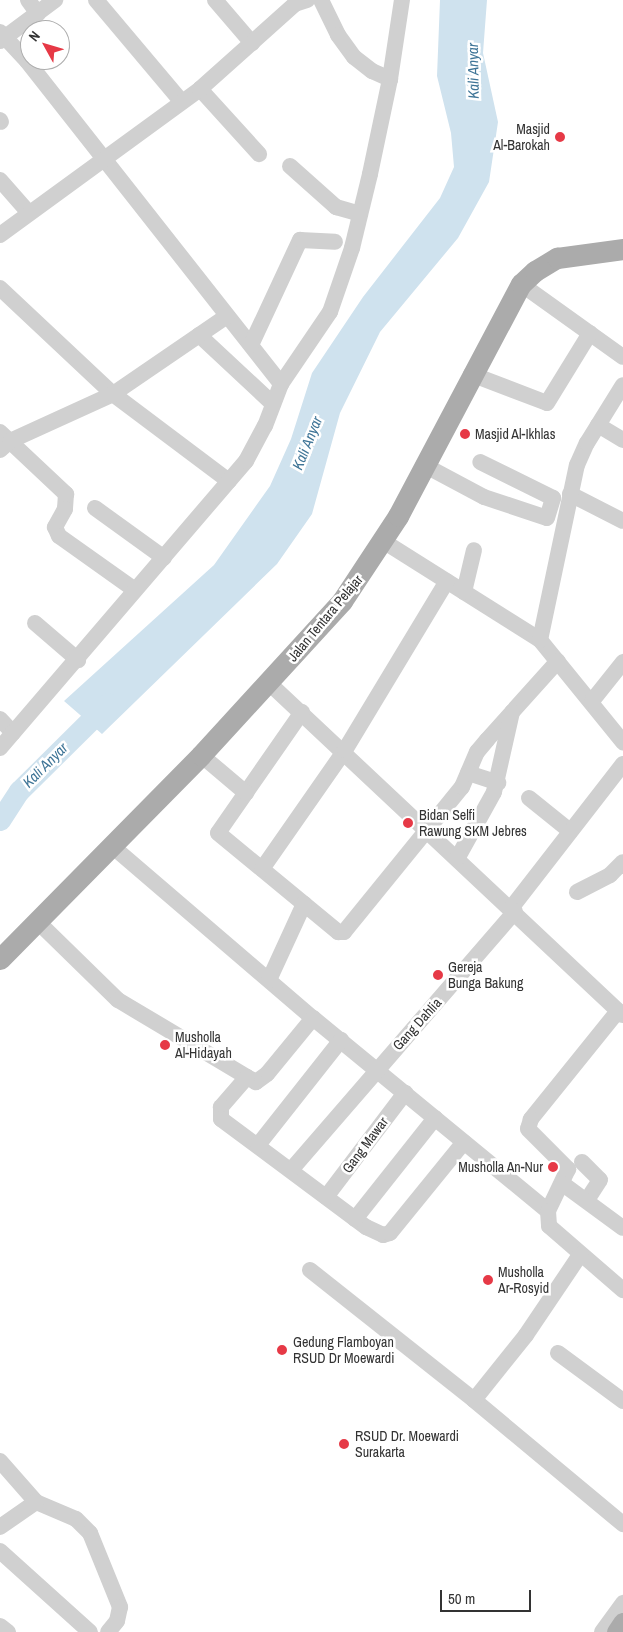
<!DOCTYPE html>
<html>
<head>
<meta charset="utf-8">
<style>
  body { margin:0 }
  #map { position:relative; width:623px; height:1632px; overflow:hidden; background:#fff; font-family:"Archivo Narrow",sans-serif }
  div>[style] { position:absolute }
  .water>* { inset:0; background:#cfe2ee }
  .river>* { height:21px; margin:-10.5px; padding:0 10.5px; transform-origin:10.5px; border-radius:10.5px; background:#cfe2ee }
  .minor>* { height:16px; margin:-8px; padding:0 8px; transform-origin:8px; border-radius:8px; background:#d0d0d0 }
  .major>* { height:21px; margin:-10.5px; padding:0 10.5px; transform-origin:10.5px; border-radius:10.5px; background:#ababab }
  .dots>* { width:14px; height:14px; translate:-50% -50%; box-sizing:border-box; border:2px solid #fff; border-radius:50% }
  span { translate:-50% -50%; white-space:nowrap; text-align:center; line-height:1.15; -webkit-text-stroke:5px #fff; paint-order:stroke }
  .poi-label { font-size:14px; color:#333 }
  .right { translate:-100% -50%; text-align:right }
  .left { translate:0 -50%; text-align:left }
  .street-label { font-size:14px; color:#333 }
  .water-label { font-size:15px; color:#3f7597; font-style:italic }
  .north { position:absolute; left:20px; top:20px; width:50px; height:50px; box-sizing:border-box; background:#fff; border:1px solid #adadad; border-radius:50%; rotate:309deg; font-size:14px; font-weight:700; line-height:20px; text-align:center; color:#333 }
  .north::after { content:''; display:block; margin:auto; width:18px; height:22px; background:#e63946; clip-path:polygon(50% 0,100% 100%,50% 72%,0 100%) }
  .scale { position:absolute; left:440px; top:1590px; width:91px; height:22px; box-sizing:border-box; border:2px solid #333; border-top:0; padding-left:6px; font-size:15px; line-height:18px; white-space:nowrap; color:#333; -webkit-text-stroke:4px #fff; paint-order:stroke }
</style>
</head>
<body>
<div id="map">
  <div class="water">
    <div style="clip-path:polygon(440px 0,487px 0,483px 53px,498px 122px,489px 182px,458px 238px,380px 332px,340px 413px,312px 514px,277px 564px,102px 734px,64px 701px,214px 565px,270px 486px,291px 439px,312px 373px,363px 297px,440px 198px,454px 167px,451px 133px,437px 76px)"></div>
  </div>
  <div class="river">
    <div style="left:0;top:820px;width:35px;rotate:-57deg"></div>
    <div style="left:19px;top:791px;width:125px;rotate:-44.7deg"></div>
  </div>
  <div class="minor">
    <div style="left:28px;top:0;width:17px;rotate:54deg"></div>
    <div style="left:96px;top:0;width:133px;rotate:49.9deg"></div>
    <div style="left:215px;top:0;width:57px;rotate:49.3deg"></div>
    <div style="left:321px;top:0;width:39px;rotate:64deg"></div>
    <div style="left:338px;top:35px;width:27px;rotate:54deg"></div>
    <div style="left:354px;top:57px;width:23px;rotate:38deg"></div>
    <div style="left:372px;top:71px;width:20px;rotate:24deg"></div>
    <div style="left:0;top:32px;width:40px;rotate:47deg"></div>
    <div style="left:27px;top:61px;width:411px;rotate:51.8deg"></div>
    <div style="left:0;top:41px;width:69px;rotate:-36.7deg"></div>
    <div style="left:200px;top:89px;width:88px;rotate:47.8deg"></div>
    <div style="left:0;top:120px;width:2px;rotate:63deg"></div>
    <div style="left:290px;top:166px;width:62px;rotate:41.7deg"></div>
    <div style="left:336px;top:207px;width:25px;rotate:16deg"></div>
    <div style="left:0;top:180px;width:44px;rotate:48.7deg"></div>
    <div style="left:0;top:235px;width:248px;rotate:-36.1deg"></div>
    <div style="left:200px;top:89px;width:127px;rotate:-41.8deg"></div>
    <div style="left:295px;top:4px;width:13px;rotate:-18deg"></div>
    <div style="left:521px;top:284px;width:125px;rotate:35.6deg"></div>
    <div style="left:0;top:288px;width:155px;rotate:43.2deg"></div>
    <div style="left:113px;top:394px;width:145px;rotate:36.9deg"></div>
    <div style="left:199px;top:335px;width:101px;rotate:43deg"></div>
    <div style="left:251px;top:345px;width:116px;rotate:-65deg"></div>
    <div style="left:300px;top:240px;width:35px;rotate:3deg"></div>
    <div style="left:471px;top:374px;width:81px;rotate:20.9deg"></div>
    <div style="left:547px;top:403px;width:82px;rotate:-58.4deg"></div>
    <div style="left:598px;top:425px;width:29px;rotate:31deg"></div>
    <div style="left:0;top:432px;width:91px;rotate:43.2deg"></div>
    <div style="left:66px;top:494px;width:15px;rotate:94deg"></div>
    <div style="left:65px;top:509px;width:21px;rotate:119deg"></div>
    <div style="left:55px;top:527px;width:10px;rotate:66deg"></div>
    <div style="left:59px;top:536px;width:93px;rotate:35.4deg"></div>
    <div style="left:0;top:450px;width:13px;rotate:-42deg"></div>
    <div style="left:10px;top:441px;width:113px;rotate:-24.5deg"></div>
    <div style="left:113px;top:394px;width:138px;rotate:-34.4deg"></div>
    <div style="left:424px;top:465px;width:68px;rotate:28.1deg"></div>
    <div style="left:484px;top:497px;width:66px;rotate:18.4deg"></div>
    <div style="left:547px;top:518px;width:21px;rotate:-73deg"></div>
    <div style="left:553px;top:498px;width:81px;rotate:-153.7deg"></div>
    <div style="left:570px;top:494px;width:59px;rotate:27deg"></div>
    <div style="left:95px;top:508px;width:85px;rotate:35.9deg"></div>
    <div style="left:383px;top:541px;width:186px;rotate:32.2deg"></div>
    <div style="left:540px;top:640px;width:132px;rotate:50.9deg"></div>
    <div style="left:464px;top:592px;width:43px;rotate:-76.6deg"></div>
    <div style="left:35px;top:623px;width:57px;rotate:40.7deg"></div>
    <div style="left:540px;top:640px;width:179px;rotate:-78.1deg"></div>
    <div style="left:577px;top:465px;width:24px;rotate:-66deg"></div>
    <div style="left:587px;top:443px;width:68px;rotate:-58.2deg"></div>
    <div style="left:269px;top:683px;width:485px;rotate:43.2deg"></div>
    <div style="left:592px;top:701px;width:50px;rotate:-51.5deg"></div>
    <div style="left:302px;top:712px;width:147px;rotate:124.8deg"></div>
    <div style="left:218px;top:833px;width:156px;rotate:39.5deg"></div>
    <div style="left:338px;top:932px;width:6px"></div>
    <div style="left:344px;top:932px;width:187px;rotate:-50.9deg"></div>
    <div style="left:462px;top:787px;width:38px;rotate:-67deg"></div>
    <div style="left:477px;top:752px;width:16px;rotate:-50deg"></div>
    <div style="left:487px;top:740px;width:106px;rotate:-48.1deg"></div>
    <div style="left:0;top:719px;width:19px;rotate:47deg"></div>
    <div style="left:0;top:748px;width:378px;rotate:-49.4deg"></div>
    <div style="left:246px;top:461px;width:40px;rotate:-62deg"></div>
    <div style="left:265px;top:426px;width:45px;rotate:-69.1deg"></div>
    <div style="left:281px;top:384px;width:87px;rotate:-55.8deg"></div>
    <div style="left:330px;top:312px;width:68px;rotate:-71deg"></div>
    <div style="left:352px;top:248px;width:76px;rotate:-76.3deg"></div>
    <div style="left:370px;top:174px;width:97px;rotate:-78.1deg"></div>
    <div style="left:390px;top:79px;width:80px;rotate:-81.4deg"></div>
    <div style="left:201px;top:755px;width:59px;rotate:40.2deg"></div>
    <div style="left:468px;top:773px;width:32px;rotate:18deg"></div>
    <div style="left:529px;top:798px;width:53px;rotate:38.8deg"></div>
    <div style="left:112px;top:846px;width:265px;rotate:40.6deg"></div>
    <div style="left:313px;top:1018px;width:304px;rotate:39.4deg"></div>
    <div style="left:458px;top:857px;width:74px;rotate:-61deg"></div>
    <div style="left:494px;top:792px;width:82px;rotate:-77.3deg"></div>
    <div style="left:262px;top:869px;width:145px;rotate:-55.1deg"></div>
    <div style="left:345px;top:750px;width:197px;rotate:-58.9deg"></div>
    <div style="left:577px;top:892px;width:37px;rotate:-27deg"></div>
    <div style="left:610px;top:875px;width:18px;rotate:-45deg"></div>
    <div style="left:512px;top:907px;width:181px;rotate:-52.2deg"></div>
    <div style="left:37px;top:921px;width:113px;rotate:44.3deg"></div>
    <div style="left:118px;top:1000px;width:150px;rotate:30.8deg"></div>
    <div style="left:269px;top:980px;width:84px;rotate:-65.3deg"></div>
    <div style="left:618px;top:1011px;width:139px;rotate:128.9deg"></div>
    <div style="left:531px;top:1119px;width:10px;rotate:107deg"></div>
    <div style="left:528px;top:1129px;width:57px;rotate:45deg"></div>
    <div style="left:568px;top:1169px;width:47px;rotate:115.5deg"></div>
    <div style="left:548px;top:1211px;width:15px;rotate:86deg"></div>
    <div style="left:549px;top:1226px;width:98px;rotate:40.9deg"></div>
    <div style="left:313px;top:1018px;width:72px;rotate:129.4deg"></div>
    <div style="left:267px;top:1074px;width:14px;rotate:144deg"></div>
    <div style="left:256px;top:1082px;width:10px;rotate:-151deg"></div>
    <div style="left:247px;top:1077px;width:40px;rotate:131deg"></div>
    <div style="left:221px;top:1107px;width:12px;rotate:90deg"></div>
    <div style="left:221px;top:1119px;width:181px;rotate:36.7deg"></div>
    <div style="left:366px;top:1227px;width:19px;rotate:25deg"></div>
    <div style="left:383px;top:1235px;width:7px;rotate:-16deg"></div>
    <div style="left:390px;top:1233px;width:117px;rotate:-50.9deg"></div>
    <div style="left:258px;top:1145px;width:134px;rotate:-51.7deg"></div>
    <div style="left:582px;top:1162px;width:25px;rotate:45deg"></div>
    <div style="left:600px;top:1180px;width:24px;rotate:123deg"></div>
    <div style="left:291px;top:1170px;width:342px;rotate:-49.1deg"></div>
    <div style="left:563px;top:1184px;width:74px;rotate:36.3deg"></div>
    <div style="left:326px;top:1197px;width:131px;rotate:-52.8deg"></div>
    <div style="left:355px;top:1219px;width:129px;rotate:-51.6deg"></div>
    <div style="left:310px;top:1270px;width:209px;rotate:38.4deg"></div>
    <div style="left:474px;top:1400px;width:194px;rotate:39.8deg"></div>
    <div style="left:558px;top:1353px;width:81px;rotate:36.4deg"></div>
    <div style="left:474px;top:1400px;width:83px;rotate:-51.3deg"></div>
    <div style="left:526px;top:1335px;width:97px;rotate:-56deg"></div>
    <div style="left:0;top:1461px;width:55px;rotate:48.7deg"></div>
    <div style="left:36px;top:1502px;width:43px;rotate:23deg"></div>
    <div style="left:76px;top:1519px;width:20px;rotate:45deg"></div>
    <div style="left:90px;top:1533px;width:80px;rotate:67.9deg"></div>
    <div style="left:120px;top:1607px;width:14px;rotate:102deg"></div>
    <div style="left:117px;top:1621px;width:14px;rotate:129deg"></div>
    <div style="left:0;top:1527px;width:44px;rotate:-34.8deg"></div>
    <div style="left:0;top:1551px;width:121px;rotate:42deg"></div>
    <div style="left:0;top:1626px;width:10px;rotate:37deg"></div>
    <div style="left:602px;top:1632px;width:36px;rotate:-54deg"></div>
  </div>
  <div class="major">
    <div style="left:0;top:959px;width:286px;rotate:-45.4deg"></div>
    <div style="left:201px;top:755px;width:209px;rotate:-47.5deg"></div>
    <div style="left:342px;top:601px;width:102px;rotate:-56.6deg"></div>
    <div style="left:398px;top:516px;width:263px;rotate:-62.1deg"></div>
    <div style="left:521px;top:284px;width:19px;rotate:-43deg"></div>
    <div style="left:535px;top:271px;width:26px;rotate:-31deg"></div>
    <div style="left:557px;top:258px;width:67px;rotate:-7.8deg"></div>
    <div style="left:617px;top:1632px;width:11px;rotate:-56deg"></div>
  </div>
  <div class="dots">
    <div style="left:560px;top:137px;background:#e63946"></div>
    <div style="left:465px;top:434px;background:#e63946"></div>
    <div style="left:408px;top:823px;background:#e63946"></div>
    <div style="left:438px;top:975px;background:#e63946"></div>
    <div style="left:165px;top:1045px;background:#e63946"></div>
    <div style="left:553px;top:1167px;background:#e63946"></div>
    <div style="left:488px;top:1280px;background:#e63946"></div>
    <div style="left:282px;top:1350px;background:#e63946"></div>
    <div style="left:344px;top:1444px;background:#e63946"></div>
  </div>
  <div class="poi-label">
    <span class="right" style="left:550px;top:137px">Masjid<br>Al-Barokah</span>
    <span class="left" style="left:475px;top:434px">Masjid Al-Ikhlas</span>
    <span class="left" style="left:419px;top:823px">Bidan Selfi<br>Rawung SKM Jebres</span>
    <span class="left" style="left:448px;top:975px">Gereja<br>Bunga Bakung</span>
    <span class="left" style="left:175px;top:1045px">Musholla<br>Al-Hidayah</span>
    <span class="right" style="left:543px;top:1167px">Musholla An-Nur</span>
    <span class="left" style="left:498px;top:1280px">Musholla<br>Ar-Rosyid</span>
    <span class="left" style="left:293px;top:1350px">Gedung Flamboyan<br>RSUD Dr Moewardi</span>
    <span class="left" style="left:355px;top:1444px">RSUD Dr. Moewardi<br>Surakarta</span>
  </div>
  <div class="street-label">
    <span style="left:325px;top:618px;rotate:-50deg">Jalan Tentara Pelajar</span>
    <span style="left:417px;top:1024px;rotate:-48deg">Gang Dahlia</span>
    <span style="left:365px;top:1145px;rotate:-53deg">Gang Mawar</span>
  </div>
  <div class="water-label">
    <span style="left:473px;top:71px;rotate:-91deg">Kali Anyar</span>
    <span style="left:307px;top:443px;rotate:-68deg">Kali Anyar</span>
    <span style="left:45px;top:765px;rotate:-45deg">Kali Anyar</span>
  </div>
  <div class="north">N</div>
  <div class="scale">50 m</div>
</div>
</body>
</html>
